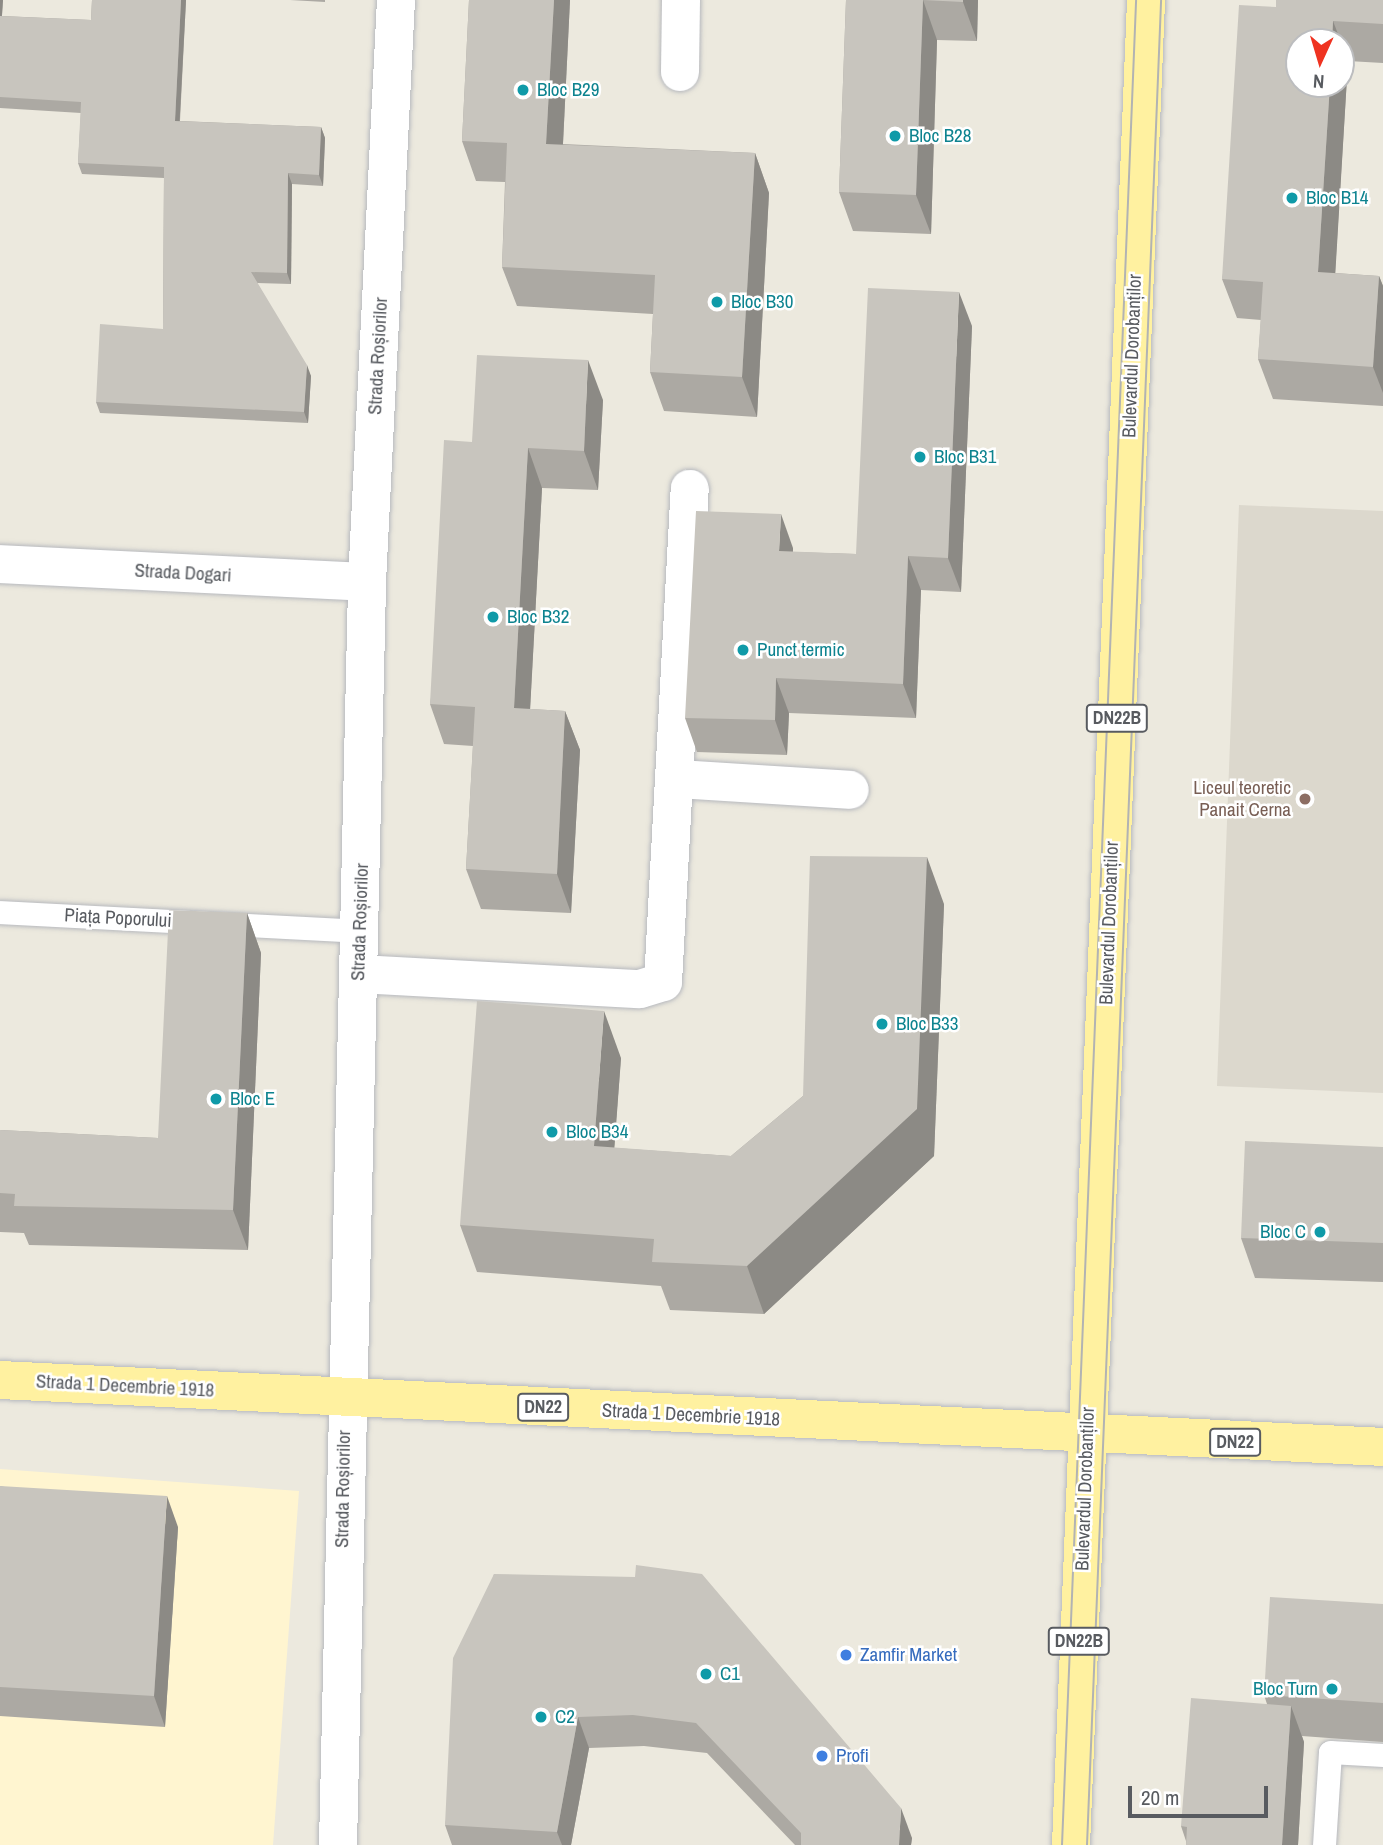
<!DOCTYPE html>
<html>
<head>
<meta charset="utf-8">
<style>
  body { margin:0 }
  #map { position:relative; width:1383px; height:1845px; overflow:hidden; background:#ece9de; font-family:"Archivo Narrow",sans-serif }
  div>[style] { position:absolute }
  .commercial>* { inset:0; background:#fff5d0 }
  .education>* { inset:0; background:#dcd8cd }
  .roads { filter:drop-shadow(0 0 2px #b7b9be) drop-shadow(0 0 2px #b7b9be) }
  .lane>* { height:23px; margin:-11.5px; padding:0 11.5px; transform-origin:11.5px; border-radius:11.5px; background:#fff }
  .street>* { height:38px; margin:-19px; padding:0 19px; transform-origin:19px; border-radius:19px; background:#fff }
  .primary>* { height:38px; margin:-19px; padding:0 19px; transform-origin:19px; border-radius:19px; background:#fff1a0 }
  .tram>* { height:2px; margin:-1px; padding:0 1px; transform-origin:1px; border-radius:1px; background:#b2b3b3 }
  .wall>* { inset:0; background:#aca9a3 }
  .shaded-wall>* { inset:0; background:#8c8a85 }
  .building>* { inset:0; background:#c8c5be }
  .dots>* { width:19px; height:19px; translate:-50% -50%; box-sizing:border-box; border:4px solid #fff; border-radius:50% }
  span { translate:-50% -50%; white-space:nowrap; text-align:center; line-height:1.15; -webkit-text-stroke:5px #fff; paint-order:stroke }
  .shield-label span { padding:2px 5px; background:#fff; border:2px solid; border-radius:5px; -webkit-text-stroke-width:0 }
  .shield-label { font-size:18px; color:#585b60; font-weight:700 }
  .culture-label { font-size:19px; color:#0d838f }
  .left { translate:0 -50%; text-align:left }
  .right { translate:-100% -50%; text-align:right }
  .street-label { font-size:19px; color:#585b60 }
  .education-label { font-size:19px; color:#785e54 }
  .shop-label { font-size:19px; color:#366cbe }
  .north { position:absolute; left:1285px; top:28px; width:70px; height:70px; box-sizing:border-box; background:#fff; border:2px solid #bcbdbf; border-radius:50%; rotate:184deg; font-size:19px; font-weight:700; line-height:28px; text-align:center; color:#585b60 }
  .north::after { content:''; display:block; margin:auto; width:24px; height:32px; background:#ef3321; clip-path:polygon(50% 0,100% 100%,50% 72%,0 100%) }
  .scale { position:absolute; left:1128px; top:1786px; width:140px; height:32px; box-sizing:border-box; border:4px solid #585b60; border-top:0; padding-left:9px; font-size:21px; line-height:24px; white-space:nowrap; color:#585b60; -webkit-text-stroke:5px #fff; paint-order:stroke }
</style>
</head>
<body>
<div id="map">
  <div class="commercial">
    <div style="clip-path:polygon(0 1469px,299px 1491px,273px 1845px,0 1845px)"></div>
  </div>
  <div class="education">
    <div style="clip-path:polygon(1239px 505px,1383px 511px,1383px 1093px,1217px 1086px)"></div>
  </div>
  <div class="roads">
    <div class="lane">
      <div style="left:0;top:912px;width:361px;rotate:3deg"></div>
      <div style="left:1324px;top:1845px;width:93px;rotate:-86.3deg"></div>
      <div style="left:1330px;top:1752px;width:53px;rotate:3.2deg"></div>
    </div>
    <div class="street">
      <div style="left:680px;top:72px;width:72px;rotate:-89.2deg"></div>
      <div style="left:0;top:564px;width:367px;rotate:2.8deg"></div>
      <div style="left:677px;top:779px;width:173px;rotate:3.6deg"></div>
      <div style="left:359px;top:974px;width:281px;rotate:3.1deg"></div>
      <div style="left:640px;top:989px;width:24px;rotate:-17deg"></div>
      <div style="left:663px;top:982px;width:494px;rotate:-86.9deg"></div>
      <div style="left:338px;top:1845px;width:1263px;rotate:-88.68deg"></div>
      <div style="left:367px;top:582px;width:583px;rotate:-87.15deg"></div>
    </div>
    <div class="primary">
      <div style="left:0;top:1380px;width:1385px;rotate:2.77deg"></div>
      <div style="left:1071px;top:1845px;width:1847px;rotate:-87.67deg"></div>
    </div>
  </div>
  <div class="tram">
    <div style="left:1062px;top:1845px;width:1846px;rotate:-87.7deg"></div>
    <div style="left:1087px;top:1845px;width:1846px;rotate:-87.7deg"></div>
  </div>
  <div class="wall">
    <div style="clip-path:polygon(0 0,3px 0,2px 16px,91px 20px,92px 0,186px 0,180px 121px,321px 127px,325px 138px,323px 186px,292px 184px,291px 284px,257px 283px,311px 376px,308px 423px,100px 413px,96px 402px,163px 329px,164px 178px,82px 174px,78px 163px,81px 113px,0 108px)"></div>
    <div style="clip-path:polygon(290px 0,325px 0,325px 2px)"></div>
    <div style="clip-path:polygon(469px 0,570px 0,563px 144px,755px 153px,769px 193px,757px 417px,664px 411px,650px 372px,653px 314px,517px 306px,502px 267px,505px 182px,476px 181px,462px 141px)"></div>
    <div style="clip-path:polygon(846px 0,978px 0,977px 41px,937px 40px,931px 234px,853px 231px,839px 192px)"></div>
    <div style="clip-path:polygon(1383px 0,1383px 63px,1348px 61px,1335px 273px,1379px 276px,1383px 286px,1383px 406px,1273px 399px,1258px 359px,1261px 320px,1237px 318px,1222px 279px,1276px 7px)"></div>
    <div style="clip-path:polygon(972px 326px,961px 592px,921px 590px,916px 718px,789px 713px,787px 755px,697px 752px,685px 718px,793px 548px,793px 552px,856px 554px)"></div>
    <div style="clip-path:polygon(603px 400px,598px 490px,542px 488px,530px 709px,565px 711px,580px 750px,571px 913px,481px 909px,466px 869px,473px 746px,444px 744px,430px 704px,472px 442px)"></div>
    <div style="clip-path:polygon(944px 904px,934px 1156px,764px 1314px,670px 1310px,661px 1286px,477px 1272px,460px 1225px,621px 1058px,614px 1148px,731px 1156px,803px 1096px)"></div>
    <div style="clip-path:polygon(247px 913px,261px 953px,248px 1250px,29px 1245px,24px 1233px,0 1232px,0 1130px,158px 1138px)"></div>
    <div style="clip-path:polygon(1383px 1147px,1383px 1282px,1255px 1278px,1241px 1238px)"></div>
    <div style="clip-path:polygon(0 1486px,178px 1527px,165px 1727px,0 1716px)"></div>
    <div style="clip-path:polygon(494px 1574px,912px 1838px,911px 1845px,795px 1845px,707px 1753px,644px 1746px,589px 1748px,571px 1845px,452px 1845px,445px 1825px)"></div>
    <div style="clip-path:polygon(1383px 1604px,1383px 1742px,1302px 1736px,1304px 1742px,1298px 1845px,1186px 1845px,1186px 1841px,1181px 1826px,1267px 1704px,1264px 1695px)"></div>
  </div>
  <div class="shaded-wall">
    <div style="clip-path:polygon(0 0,3px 0,1px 27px,0 23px)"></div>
    <div style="clip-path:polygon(181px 0,186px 0,179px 132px,175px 121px)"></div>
    <div style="clip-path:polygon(554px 0,570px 0,561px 183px,546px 144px)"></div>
    <div style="clip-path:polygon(923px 0,937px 40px,931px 234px,916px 195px)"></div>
    <div style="clip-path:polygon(963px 0,978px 0,977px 41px,963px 2px)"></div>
    <div style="clip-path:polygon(1333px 21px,1341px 42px,1332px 42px)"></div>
    <div style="clip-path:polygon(1341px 42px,1348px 61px,1333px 312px,1318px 272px,1330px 84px,1341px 84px)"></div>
    <div style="clip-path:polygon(321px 127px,325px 138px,323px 186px,319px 175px)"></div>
    <div style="clip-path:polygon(755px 153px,769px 193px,757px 417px,742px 377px)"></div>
    <div style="clip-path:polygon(288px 173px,292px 184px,291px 284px,287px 273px)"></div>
    <div style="clip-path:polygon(1379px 276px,1383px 286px,1383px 393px,1373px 367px)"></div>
    <div style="clip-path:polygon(959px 292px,972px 326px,961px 592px,948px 558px)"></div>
    <div style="clip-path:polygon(588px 360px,603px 400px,598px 490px,584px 451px)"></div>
    <div style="clip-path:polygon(307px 365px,311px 376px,308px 423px,304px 412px)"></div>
    <div style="clip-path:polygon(528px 448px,542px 488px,528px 748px,514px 708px)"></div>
    <div style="clip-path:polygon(781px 514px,793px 548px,792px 586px,779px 551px)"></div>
    <div style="clip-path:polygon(908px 556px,921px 590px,916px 718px,903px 684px)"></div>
    <div style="clip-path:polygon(776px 678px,789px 713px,787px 755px,775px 720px)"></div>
    <div style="clip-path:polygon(565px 711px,580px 750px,571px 913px,557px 874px)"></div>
    <div style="clip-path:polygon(927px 857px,944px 904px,934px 1156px,764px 1314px,747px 1266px)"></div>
    <div style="clip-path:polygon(247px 913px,261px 953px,248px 1250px,233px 1210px)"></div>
    <div style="clip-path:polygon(604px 1011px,621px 1058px,611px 1194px,594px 1146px)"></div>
    <div style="clip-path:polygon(167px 1496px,178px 1527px,165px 1727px,154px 1696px)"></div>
    <div style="clip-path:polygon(1291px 1706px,1304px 1742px,1298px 1845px,1282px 1845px)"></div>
    <div style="clip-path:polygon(578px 1717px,589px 1748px,571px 1845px,562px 1845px,557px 1832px)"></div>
    <div style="clip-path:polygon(901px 1808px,912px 1838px,911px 1845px,899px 1845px)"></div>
  </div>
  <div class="building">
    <div style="clip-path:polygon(92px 0,181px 0,175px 121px,321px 127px,319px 175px,288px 173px,287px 273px,251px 272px,307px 365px,304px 412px,96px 402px,100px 324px,163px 329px,164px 167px,78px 163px,81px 102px,0 97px,0 16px,91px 20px)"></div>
    <div style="clip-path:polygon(469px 0,554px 0,546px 144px,755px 153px,742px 377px,650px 372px,655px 275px,502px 267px,507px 143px,462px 141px)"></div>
    <div style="clip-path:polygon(846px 0,963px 0,963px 2px,923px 0,916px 195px,839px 192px)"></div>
    <div style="clip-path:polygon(1276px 0,1383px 0,1383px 24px,1333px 21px,1332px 42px,1299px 42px,1299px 84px,1330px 84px,1318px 272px,1379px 276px,1373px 367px,1258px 359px,1263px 282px,1222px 279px,1239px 5px,1276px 7px)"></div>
    <div style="clip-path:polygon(868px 288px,959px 292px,948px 558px,908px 556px,903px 684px,776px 678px,775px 720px,685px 718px,696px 511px,781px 514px,779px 551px,856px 554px)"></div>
    <div style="clip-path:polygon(477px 355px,588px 360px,584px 451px,528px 448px,514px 708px,565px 711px,557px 874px,466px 869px,475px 707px,430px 704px,444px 440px,472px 442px)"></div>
    <div style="clip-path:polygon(810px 856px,927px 857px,917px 1109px,747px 1266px,652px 1262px,654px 1239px,460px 1225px,477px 1001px,604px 1011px,594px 1146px,731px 1156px,803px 1096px)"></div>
    <div style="clip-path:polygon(169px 910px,247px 913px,233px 1210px,14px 1206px,15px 1194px,0 1193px,0 1130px,158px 1138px)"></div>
    <div style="clip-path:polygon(1245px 1141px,1383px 1147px,1383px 1243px,1241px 1238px)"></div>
    <div style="clip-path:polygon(0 1486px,167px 1496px,154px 1696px,0 1687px)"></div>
    <div style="clip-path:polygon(636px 1565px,702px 1574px,901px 1808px,899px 1845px,801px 1845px,801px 1833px,696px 1723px,633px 1715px,578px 1717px,557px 1832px,445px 1825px,453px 1658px,494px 1574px,635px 1577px)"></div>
    <div style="clip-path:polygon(1270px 1597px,1383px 1604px,1383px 1703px,1264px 1695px)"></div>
    <div style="clip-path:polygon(1191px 1698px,1291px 1706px,1282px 1845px,1186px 1845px,1187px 1827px,1181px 1826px)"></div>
  </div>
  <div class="dots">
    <div style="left:523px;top:90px;background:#0f9aa8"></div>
    <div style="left:895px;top:136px;background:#0f9aa8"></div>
    <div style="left:1292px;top:198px;background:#0f9aa8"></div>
    <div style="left:717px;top:302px;background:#0f9aa8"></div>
    <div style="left:920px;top:457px;background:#0f9aa8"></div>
    <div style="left:493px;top:617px;background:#0f9aa8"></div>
    <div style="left:743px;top:650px;background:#0f9aa8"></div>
    <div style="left:1305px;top:799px;background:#8d6e63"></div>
    <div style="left:882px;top:1024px;background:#0f9aa8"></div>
    <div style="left:216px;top:1099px;background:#0f9aa8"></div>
    <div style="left:552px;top:1132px;background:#0f9aa8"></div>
    <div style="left:1320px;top:1232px;background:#0f9aa8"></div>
    <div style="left:846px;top:1655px;background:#3f7fe0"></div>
    <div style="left:706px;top:1674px;background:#0f9aa8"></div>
    <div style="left:1332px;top:1689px;background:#0f9aa8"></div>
    <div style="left:541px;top:1717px;background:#0f9aa8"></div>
    <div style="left:822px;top:1756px;background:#3f7fe0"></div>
  </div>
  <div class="shield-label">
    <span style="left:1117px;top:718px">DN22B</span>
    <span style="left:543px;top:1407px">DN22</span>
    <span style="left:1235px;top:1442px">DN22</span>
    <span style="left:1079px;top:1641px">DN22B</span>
  </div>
  <div class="culture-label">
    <span class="left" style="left:537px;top:90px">Bloc B29</span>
    <span class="left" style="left:909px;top:136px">Bloc B28</span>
    <span class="left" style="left:1306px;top:198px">Bloc B14</span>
    <span class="left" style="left:731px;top:302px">Bloc B30</span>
    <span class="left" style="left:934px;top:457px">Bloc B31</span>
    <span class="left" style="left:507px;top:617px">Bloc B32</span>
    <span class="left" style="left:757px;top:650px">Punct termic</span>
    <span class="left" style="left:896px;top:1024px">Bloc B33</span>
    <span class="left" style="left:230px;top:1099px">Bloc E</span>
    <span class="left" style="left:566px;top:1132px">Bloc B34</span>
    <span class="right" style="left:1306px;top:1232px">Bloc C</span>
    <span class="left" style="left:720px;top:1674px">C1</span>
    <span class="right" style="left:1318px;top:1689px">Bloc Turn</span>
    <span class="left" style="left:555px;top:1717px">C2</span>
  </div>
  <div class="street-label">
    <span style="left:378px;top:356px;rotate:-87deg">Strada Roșiorilor</span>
    <span style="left:1132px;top:356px;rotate:-88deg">Bulevardul Dorobanților</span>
    <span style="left:183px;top:573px;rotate:3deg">Strada Dogari</span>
    <span style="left:118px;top:918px;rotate:3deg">Piața Poporului</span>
    <span style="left:360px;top:922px;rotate:-88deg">Strada Roșiorilor</span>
    <span style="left:1109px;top:923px;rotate:-88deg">Bulevardul Dorobanților</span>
    <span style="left:125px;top:1386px;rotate:3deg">Strada 1 Decembrie 1918</span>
    <span style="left:691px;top:1415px;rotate:3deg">Strada 1 Decembrie 1918</span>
    <span style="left:343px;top:1489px;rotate:-89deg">Strada Roșiorilor</span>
    <span style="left:1085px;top:1489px;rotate:-88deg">Bulevardul Dorobanților</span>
  </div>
  <div class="education-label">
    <span class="right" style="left:1291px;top:799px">Liceul teoretic<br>Panait Cerna</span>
  </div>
  <div class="shop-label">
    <span class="left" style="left:860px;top:1655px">Zamfir Market</span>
    <span class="left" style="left:836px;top:1756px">Profi</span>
  </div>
  <div class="north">N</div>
  <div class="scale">20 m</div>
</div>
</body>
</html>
